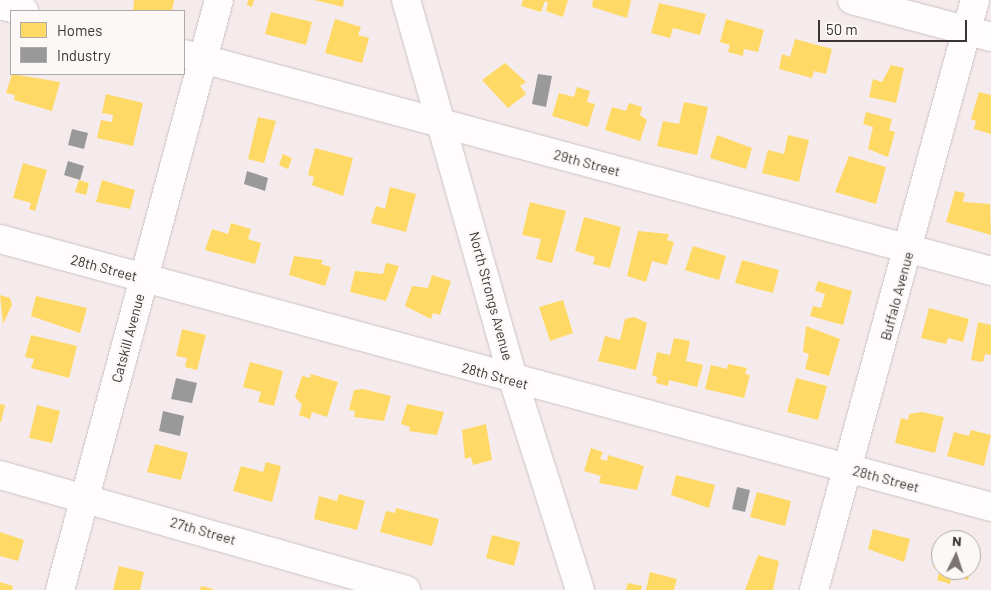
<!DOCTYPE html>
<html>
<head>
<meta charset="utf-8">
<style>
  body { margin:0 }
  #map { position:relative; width:991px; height:590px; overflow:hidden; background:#f6ebec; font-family:Barlow,sans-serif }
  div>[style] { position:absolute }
  .homes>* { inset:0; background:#ffd966 }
  .industry>* { inset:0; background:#999 }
  .roads { filter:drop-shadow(0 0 1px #cbc2c3) drop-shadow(0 0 1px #cbc2c3) }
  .minor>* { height:28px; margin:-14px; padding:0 14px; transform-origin:14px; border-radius:14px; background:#fefcfc }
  span { translate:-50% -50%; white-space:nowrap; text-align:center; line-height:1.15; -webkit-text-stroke:5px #fcf8f8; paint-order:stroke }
  .street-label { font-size:14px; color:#3b3434 }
  .legend { position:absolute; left:10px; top:10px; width:175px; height:65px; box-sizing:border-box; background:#fcf8f8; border:1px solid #afaaaa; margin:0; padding:6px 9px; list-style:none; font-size:15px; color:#3b3434 }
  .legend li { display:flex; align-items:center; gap:10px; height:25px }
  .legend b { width:25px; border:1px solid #afaaaa }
  .north { position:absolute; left:931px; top:530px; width:50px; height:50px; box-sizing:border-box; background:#fcf8f8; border:1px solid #afaaaa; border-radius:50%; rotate:4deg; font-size:14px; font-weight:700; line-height:20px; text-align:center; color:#3b3434 }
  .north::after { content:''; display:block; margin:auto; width:18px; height:22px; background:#7c7474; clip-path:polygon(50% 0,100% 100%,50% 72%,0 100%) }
  .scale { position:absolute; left:818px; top:20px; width:149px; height:22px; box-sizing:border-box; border:2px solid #3b3434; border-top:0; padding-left:6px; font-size:15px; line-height:18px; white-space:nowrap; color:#3b3434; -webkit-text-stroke:4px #fcf8f8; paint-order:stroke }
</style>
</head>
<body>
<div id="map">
  <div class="homes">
    <div style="clip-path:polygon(134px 0,174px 0,172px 11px,133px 11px)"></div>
    <div style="clip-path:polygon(248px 0,254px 0,252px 7px,247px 5px)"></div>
    <div style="clip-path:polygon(314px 0,344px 0,343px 7px)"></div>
    <div style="clip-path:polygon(523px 0,568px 0,563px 17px,546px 11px,548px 3px,545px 1px,541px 12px,521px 6px)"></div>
    <div style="clip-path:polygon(593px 0,631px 0,627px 18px,592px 7px)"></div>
    <div style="clip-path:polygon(659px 3px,706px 14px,700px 35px,673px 28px,670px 38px,651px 33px)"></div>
    <div style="clip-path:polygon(271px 12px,312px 22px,306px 45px,265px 34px)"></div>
    <div style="clip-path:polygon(335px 19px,361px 27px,358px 35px,369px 38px,362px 63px,325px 53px)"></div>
    <div style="clip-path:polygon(726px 19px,764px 30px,758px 52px,744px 49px,743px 56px,728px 52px,730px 45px,720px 42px)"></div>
    <div style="clip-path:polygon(795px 39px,832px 49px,826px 74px,814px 71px,812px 78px,779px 69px,782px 54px,790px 57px)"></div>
    <div style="clip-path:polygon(505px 63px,526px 82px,520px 86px,526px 94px,508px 108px,482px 80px)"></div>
    <div style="clip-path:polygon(891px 65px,904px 68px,896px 103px,869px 97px,873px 79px,882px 82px)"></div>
    <div style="clip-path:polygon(12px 74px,60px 82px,52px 111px,14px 100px,15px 95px,6px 93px)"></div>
    <div style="clip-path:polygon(577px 87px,590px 91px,587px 102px,595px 104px,588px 127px,552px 116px,559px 93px,574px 97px)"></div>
    <div style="clip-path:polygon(979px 92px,991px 95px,991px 134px,974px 129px,976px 121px,971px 119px)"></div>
    <div style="clip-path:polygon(106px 94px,143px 103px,133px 146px,97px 138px,101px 120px,112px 122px,113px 115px,102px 113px)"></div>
    <div style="clip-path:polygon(684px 102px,708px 107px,697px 155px,657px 146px,663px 121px,679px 124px)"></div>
    <div style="clip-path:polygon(629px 103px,642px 107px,640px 115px,647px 120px,640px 141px,605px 130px,612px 107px,626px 111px)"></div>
    <div style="clip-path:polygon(866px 112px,892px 119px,889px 130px,895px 132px,888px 157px,868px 149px,873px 127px,863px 124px)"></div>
    <div style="clip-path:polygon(258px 117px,276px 121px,264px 163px,248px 159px)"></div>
    <div style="clip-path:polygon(717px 135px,752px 148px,746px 169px,710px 158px)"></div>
    <div style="clip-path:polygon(788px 135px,809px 140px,799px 182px,762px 173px,768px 150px,784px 154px)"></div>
    <div style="clip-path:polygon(315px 148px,353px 158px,343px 196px,312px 185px,314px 177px,308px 175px)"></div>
    <div style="clip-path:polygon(283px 154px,292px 158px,288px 169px,279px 165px)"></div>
    <div style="clip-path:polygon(849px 156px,886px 167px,876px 204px,835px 192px)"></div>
    <div style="clip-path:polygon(23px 163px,47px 170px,35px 211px,29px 209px,31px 203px,13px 198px)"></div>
    <div style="clip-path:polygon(79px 180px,89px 183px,86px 195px,75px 192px)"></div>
    <div style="clip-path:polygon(102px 180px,135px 190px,130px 209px,96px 202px)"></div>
    <div style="clip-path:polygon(390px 187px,416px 194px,406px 232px,371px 223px,376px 206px,385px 209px)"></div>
    <div style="clip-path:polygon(955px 191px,965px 193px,963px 202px,990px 204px,991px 235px,946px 222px)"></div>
    <div style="clip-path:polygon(530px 202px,566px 211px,552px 263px,536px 259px,541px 239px,522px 235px)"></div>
    <div style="clip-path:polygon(584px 217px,621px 227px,610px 268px,593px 264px,595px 257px,575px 251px)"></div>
    <div style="clip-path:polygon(231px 223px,251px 229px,248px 239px,261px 243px,255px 264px,205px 250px,212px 229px,228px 234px)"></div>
    <div style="clip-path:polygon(638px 231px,669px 234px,667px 240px,674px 242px,667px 265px,652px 261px,646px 282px,627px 276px)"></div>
    <div style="clip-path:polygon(693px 246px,726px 256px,719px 280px,685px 270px)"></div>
    <div style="clip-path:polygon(294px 256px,323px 260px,321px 264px,331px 267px,325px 286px,289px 275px)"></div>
    <div style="clip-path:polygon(742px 260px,779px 270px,773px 293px,735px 283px)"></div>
    <div style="clip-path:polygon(386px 263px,399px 266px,386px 301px,350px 292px,355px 271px,383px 274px)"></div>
    <div style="clip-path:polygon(432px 275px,451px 281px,440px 315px,433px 313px,431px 319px,405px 306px,412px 286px,428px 288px)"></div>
    <div style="clip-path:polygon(818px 281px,852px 291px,843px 325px,810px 316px,813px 306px,821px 308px,825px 294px,815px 291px)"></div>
    <div style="clip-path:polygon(0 295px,10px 298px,12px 305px,3px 324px)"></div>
    <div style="clip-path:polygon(36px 296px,87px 308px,80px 333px,31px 316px)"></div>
    <div style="clip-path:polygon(563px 300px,573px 333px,550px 341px,539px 307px)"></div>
    <div style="clip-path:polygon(929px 308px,969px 319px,963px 342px,948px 338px,946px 344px,921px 338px)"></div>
    <div style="clip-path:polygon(634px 317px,647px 323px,636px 370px,598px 361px,605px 336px,620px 340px,625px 319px)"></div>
    <div style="clip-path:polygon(978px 322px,991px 325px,991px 355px,985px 354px,983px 362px,971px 360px)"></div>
    <div style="clip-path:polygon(806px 326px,840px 339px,829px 376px,805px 369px,809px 354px,803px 352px)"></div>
    <div style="clip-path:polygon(182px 329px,206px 335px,197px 370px,185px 367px,187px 358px,176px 356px)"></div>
    <div style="clip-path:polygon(31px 335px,77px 346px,69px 378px,31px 368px,34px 359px,25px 357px)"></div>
    <div style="clip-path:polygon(674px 338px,690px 341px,686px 361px,703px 365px,697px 387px,669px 380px,668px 386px,656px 383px,657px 377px,652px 375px,657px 352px,670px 355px)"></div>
    <div style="clip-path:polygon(250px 362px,283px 371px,274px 406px,258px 402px,261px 392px,243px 387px)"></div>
    <div style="clip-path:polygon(728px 364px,747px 368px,745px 374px,750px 375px,744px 398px,705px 389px,711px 365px,727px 369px)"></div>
    <div style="clip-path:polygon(311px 374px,338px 382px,327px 417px,312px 412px,310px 419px,299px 415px,302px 405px,295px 397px,302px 376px,310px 378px)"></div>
    <div style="clip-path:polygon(796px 378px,827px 386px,818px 420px,787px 412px)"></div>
    <div style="clip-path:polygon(363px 389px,391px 396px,384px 421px,354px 417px,355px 411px,349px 410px,354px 390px)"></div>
    <div style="clip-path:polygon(0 404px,5px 405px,1px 422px,0 422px)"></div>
    <div style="clip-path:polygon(407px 404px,444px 412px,437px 435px,409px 431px,410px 427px,401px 424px)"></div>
    <div style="clip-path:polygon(37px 405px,60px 411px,52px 443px,29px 438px)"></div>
    <div style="clip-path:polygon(922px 412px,944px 417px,935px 453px,895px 443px,901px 418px,908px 420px,909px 414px)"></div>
    <div style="clip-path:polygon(486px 424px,492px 460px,473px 465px,471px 457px,465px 459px,462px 430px)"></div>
    <div style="clip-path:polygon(971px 430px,991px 435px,984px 466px,947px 456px,954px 432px,969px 436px)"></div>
    <div style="clip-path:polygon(155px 444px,188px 453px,181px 480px,147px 472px)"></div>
    <div style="clip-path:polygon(591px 448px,603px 452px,600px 459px,607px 461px,608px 455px,644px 466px,637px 490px,599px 483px,601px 476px,584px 471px)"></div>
    <div style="clip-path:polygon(266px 462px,281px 466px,272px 502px,233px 491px,241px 466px,263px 472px)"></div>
    <div style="clip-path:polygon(676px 475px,715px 485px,709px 508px,671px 495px)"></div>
    <div style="clip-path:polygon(757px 492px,791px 501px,785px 526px,750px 517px)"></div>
    <div style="clip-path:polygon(339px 494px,365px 501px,357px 530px,314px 519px,319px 496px,337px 501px)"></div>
    <div style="clip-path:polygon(396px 508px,439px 519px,432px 546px,380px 532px,386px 511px,395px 513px)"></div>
    <div style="clip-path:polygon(873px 529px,910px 539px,904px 562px,868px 549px)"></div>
    <div style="clip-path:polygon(0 532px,24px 540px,18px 561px,0 556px)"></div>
    <div style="clip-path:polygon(492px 535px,520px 542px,514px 566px,486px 558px)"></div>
    <div style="clip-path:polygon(939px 547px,941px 570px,971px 570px,968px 580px,952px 575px,950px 584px,937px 580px,940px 569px,933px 567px)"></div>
    <div style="clip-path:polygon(758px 555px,779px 561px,773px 590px,745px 590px)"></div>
    <div style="clip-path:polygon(119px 566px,144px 572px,140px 590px,113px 590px)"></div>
    <div style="clip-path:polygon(650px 572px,677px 579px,674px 590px,646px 590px)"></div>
    <div style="clip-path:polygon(0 582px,13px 586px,12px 590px,0 590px)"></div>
    <div style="clip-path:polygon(628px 583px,642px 586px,641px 590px,626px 590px)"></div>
    <div style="clip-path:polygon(201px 586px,213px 589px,213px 590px,200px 590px)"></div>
  </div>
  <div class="industry">
    <div style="clip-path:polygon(538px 74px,552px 76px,546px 107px,532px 104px)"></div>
    <div style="clip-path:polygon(72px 129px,88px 133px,84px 149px,68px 145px)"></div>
    <div style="clip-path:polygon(68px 161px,84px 166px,80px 180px,64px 175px)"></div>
    <div style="clip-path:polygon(247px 171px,268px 178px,265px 191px,244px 184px)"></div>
    <div style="clip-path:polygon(176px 378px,197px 383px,192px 403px,171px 399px)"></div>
    <div style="clip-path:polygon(163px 411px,184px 416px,180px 436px,159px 431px)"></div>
    <div style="clip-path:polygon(737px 487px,750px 490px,745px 512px,732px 509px)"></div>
  </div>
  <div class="roads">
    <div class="minor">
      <div style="left:406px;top:0;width:397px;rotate:74.2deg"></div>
      <div style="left:514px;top:382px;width:218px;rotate:72.4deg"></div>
      <div style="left:852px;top:0;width:144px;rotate:14.9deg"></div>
      <div style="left:0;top:5px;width:25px;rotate:14deg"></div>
      <div style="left:184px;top:54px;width:836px;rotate:15.05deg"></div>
      <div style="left:0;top:239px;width:1027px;rotate:15.13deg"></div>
      <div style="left:0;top:475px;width:422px;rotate:15.8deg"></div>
      <div style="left:60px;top:590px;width:611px;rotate:-74.92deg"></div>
      <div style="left:814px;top:590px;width:612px;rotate:-74.74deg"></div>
    </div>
  </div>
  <div class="street-label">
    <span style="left:587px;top:163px;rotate:15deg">29th Street</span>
    <span style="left:104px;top:268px;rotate:15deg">28th Street</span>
    <span style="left:491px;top:296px;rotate:75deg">North Strongs Avenue</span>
    <span style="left:897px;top:296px;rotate:-75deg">Buffalo Avenue</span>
    <span style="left:128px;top:338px;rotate:-75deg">Catskill Avenue</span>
    <span style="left:495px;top:376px;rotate:15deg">28th Street</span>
    <span style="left:886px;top:479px;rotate:15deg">28th Street</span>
    <span style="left:203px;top:531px;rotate:16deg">27th Street</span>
  </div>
  <ul class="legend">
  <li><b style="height:14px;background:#ffd966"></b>Homes</li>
  <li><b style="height:14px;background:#999"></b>Industry</li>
  </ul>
  <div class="north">N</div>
  <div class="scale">50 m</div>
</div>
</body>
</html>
